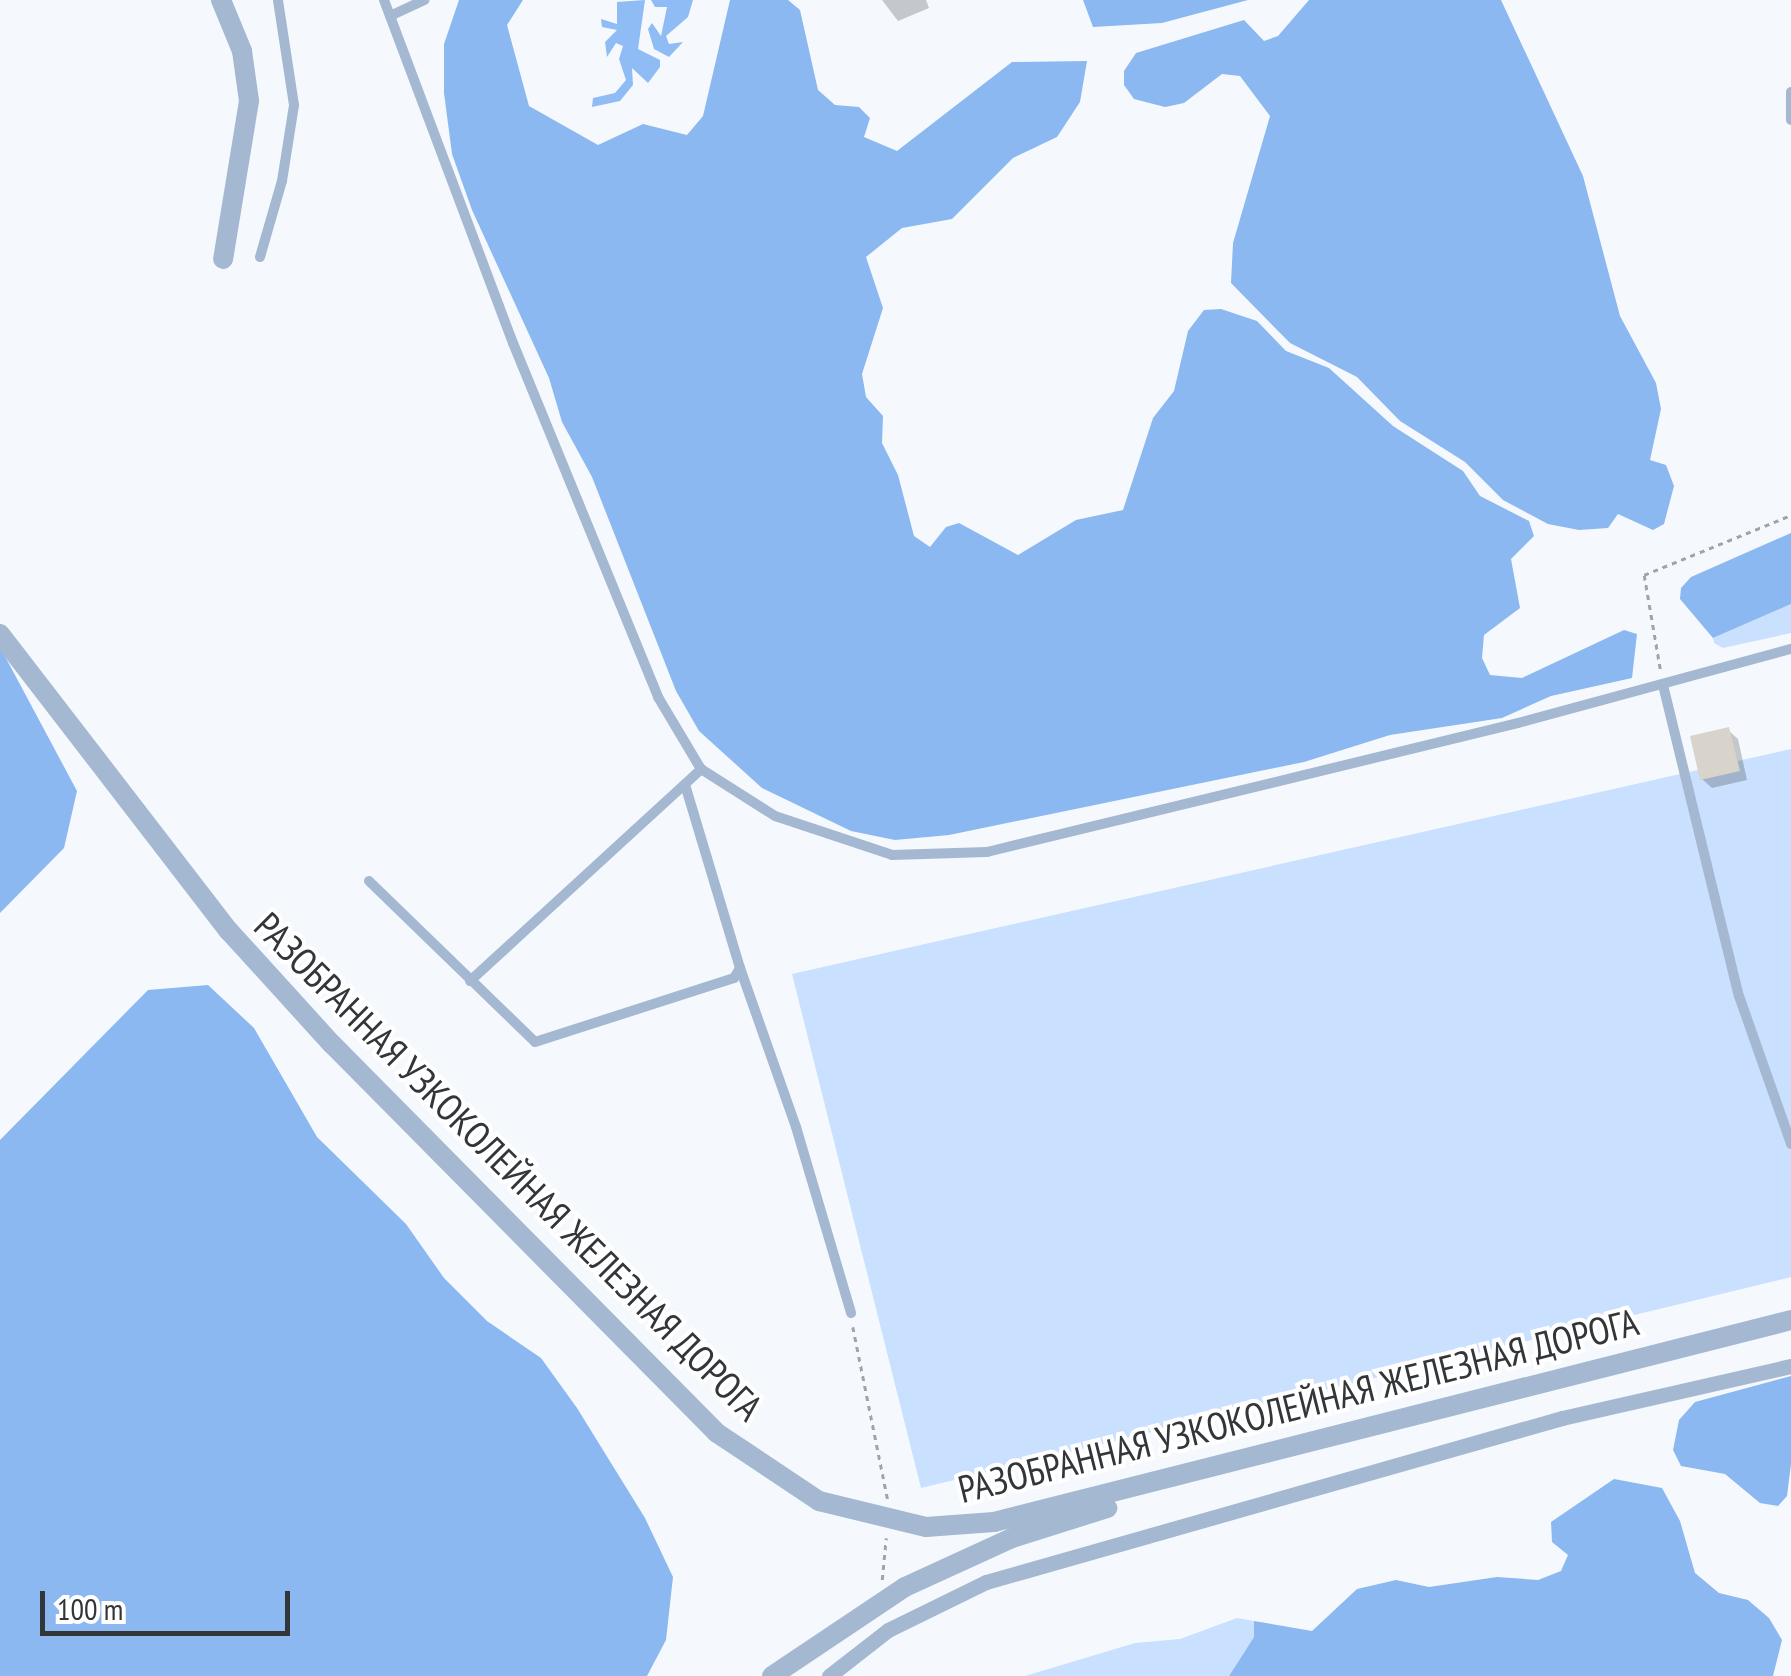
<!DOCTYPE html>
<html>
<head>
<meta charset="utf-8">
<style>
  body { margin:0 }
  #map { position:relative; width:1791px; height:1676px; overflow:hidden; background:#f5f9fe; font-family:"PT Sans Narrow",sans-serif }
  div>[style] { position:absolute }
  .green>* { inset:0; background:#c9e0fe }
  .forest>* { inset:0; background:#8bb8f0 }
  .water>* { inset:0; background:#8fbcf4 }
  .shadow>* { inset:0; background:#0003 }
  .building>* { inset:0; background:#d8d3cb }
  .path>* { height:2.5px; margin-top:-1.25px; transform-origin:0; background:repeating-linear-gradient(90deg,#a0a3a7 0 5px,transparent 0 10px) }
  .service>* { height:10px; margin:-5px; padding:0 5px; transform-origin:5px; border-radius:5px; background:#a4b8d1 }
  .pedestrian>* { height:15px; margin:-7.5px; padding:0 7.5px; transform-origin:7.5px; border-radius:7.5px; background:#a4b8d1 }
  .minor>* { height:20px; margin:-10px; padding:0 10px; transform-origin:10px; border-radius:10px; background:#a4b8d1 }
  span { translate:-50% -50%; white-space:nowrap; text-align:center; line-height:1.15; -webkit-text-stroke:8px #fff; paint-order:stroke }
  .street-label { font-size:38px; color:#333638 }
  .scale { position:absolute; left:40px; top:1591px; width:250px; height:45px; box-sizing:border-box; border:5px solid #333638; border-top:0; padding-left:12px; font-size:30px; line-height:35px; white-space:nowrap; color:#333638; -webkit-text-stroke:8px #fff; paint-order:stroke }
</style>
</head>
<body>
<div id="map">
  <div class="green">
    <div style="clip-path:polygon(1791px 604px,1791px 633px,1723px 648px,1714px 643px,1713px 638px)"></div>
    <div style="clip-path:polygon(1791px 749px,1791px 1277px,921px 1488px,792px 974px)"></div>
    <div style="clip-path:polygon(1237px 1618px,1254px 1621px,1254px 1637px,1229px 1676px,1025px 1676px,1135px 1643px,1180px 1639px)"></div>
  </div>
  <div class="forest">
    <div style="clip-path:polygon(459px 0,523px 0,507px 25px,529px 106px,598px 145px,643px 124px,687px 135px,703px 116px,730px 0,788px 0,800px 10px,818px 90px,835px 105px,859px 107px,870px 118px,864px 137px,897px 151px,1012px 62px,1087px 61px,1080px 102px,1057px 137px,1013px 158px,952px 219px,902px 228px,866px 257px,883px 308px,862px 374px,866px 397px,883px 416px,882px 443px,898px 475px,914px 536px,930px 547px,946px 527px,959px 523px,1018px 555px,1076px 520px,1123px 510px,1153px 418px,1174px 391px,1188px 331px,1204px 310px,1221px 309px,1257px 321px,1286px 351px,1329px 368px,1393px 426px,1463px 471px,1480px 496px,1529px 521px,1534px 536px,1511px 559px,1520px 608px,1484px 635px,1482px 658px,1490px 675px,1522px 678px,1624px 630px,1637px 634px,1632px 678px,1551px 696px,1502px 718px,1390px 735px,1304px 762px,949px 835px,895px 840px,851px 831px,762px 788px,699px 731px,676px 691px,592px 477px,562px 422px,549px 378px,472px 210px,452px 154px,444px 93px,444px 44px)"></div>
    <div style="clip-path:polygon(1083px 0,1248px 0,1162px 23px,1093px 27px)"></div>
    <div style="clip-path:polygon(1309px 0,1501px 0,1583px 176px,1620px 316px,1656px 383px,1661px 409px,1650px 460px,1666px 465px,1674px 486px,1664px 524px,1653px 530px,1618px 514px,1608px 528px,1579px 530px,1548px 524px,1503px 500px,1465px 462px,1400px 421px,1357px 377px,1290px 343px,1231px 283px,1233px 243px,1270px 116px,1240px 76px,1222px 74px,1184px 103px,1165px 107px,1134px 99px,1124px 85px,1124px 71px,1136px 53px,1244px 20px,1264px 41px,1278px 36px)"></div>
    <div style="clip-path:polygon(1791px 533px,1791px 604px,1713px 638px,1680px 599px,1681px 588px,1691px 577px)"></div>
    <div style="clip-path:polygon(0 647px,77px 791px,64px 848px,0 913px)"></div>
    <div style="clip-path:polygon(208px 985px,254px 1028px,317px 1137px,406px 1224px,444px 1278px,487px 1321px,541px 1358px,577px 1408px,645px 1518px,673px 1577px,666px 1640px,647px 1676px,0 1676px,0 1140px,148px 990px)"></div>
    <div style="clip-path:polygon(1791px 1376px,1791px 1464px,1787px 1496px,1778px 1506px,1760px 1503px,1725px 1474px,1681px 1466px,1673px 1450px,1679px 1420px,1695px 1402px)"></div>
    <div style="clip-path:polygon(1614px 1479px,1662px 1488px,1680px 1521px,1695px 1573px,1719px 1593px,1748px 1600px,1769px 1618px,1782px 1640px,1773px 1676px,1229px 1676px,1254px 1637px,1254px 1621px,1312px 1631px,1357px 1589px,1396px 1580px,1429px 1587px,1497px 1577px,1538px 1580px,1561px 1571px,1568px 1555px,1552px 1542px,1551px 1522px)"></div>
  </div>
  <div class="water">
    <div style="clip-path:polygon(645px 0,638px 49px,660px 60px,660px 67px,648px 83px,632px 68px,633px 85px,620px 101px,592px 107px,593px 98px,615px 93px,626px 80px,619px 59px,623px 46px,616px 43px,607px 57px,605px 42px,617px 30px,602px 27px,601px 19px,617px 24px,617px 2px)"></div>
    <div style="clip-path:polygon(651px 0,693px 0,688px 17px,666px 36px,669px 44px,683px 42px,669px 57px,654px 49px,648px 29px,652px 23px,661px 36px,667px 7px,655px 7px)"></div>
  </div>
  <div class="shadow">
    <div style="clip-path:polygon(882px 0,926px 0,929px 8px,898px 21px)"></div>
    <div style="clip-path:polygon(1728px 730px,1738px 739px,1747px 780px,1712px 788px,1702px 779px)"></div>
  </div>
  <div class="building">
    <div style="clip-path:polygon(1729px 727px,1740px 771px,1700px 780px,1690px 736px)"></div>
  </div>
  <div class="path">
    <div style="left:1660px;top:669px;width:95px;rotate:-99.7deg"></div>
    <div style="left:1644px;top:575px;width:159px;rotate:-22.2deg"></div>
    <div style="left:853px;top:1327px;width:177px;rotate:78.6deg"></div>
    <div style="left:882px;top:1580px;width:42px;rotate:-84.6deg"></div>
  </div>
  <div class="service">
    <div style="left:384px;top:0;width:366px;rotate:69.4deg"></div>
    <div style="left:513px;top:343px;width:383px;rotate:67.7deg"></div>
    <div style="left:658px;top:697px;width:84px;rotate:59.2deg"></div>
    <div style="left:701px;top:769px;width:88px;rotate:32.4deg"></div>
    <div style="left:775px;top:816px;width:123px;rotate:18.4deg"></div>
    <div style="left:892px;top:855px;width:95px;rotate:-1.8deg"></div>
    <div style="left:987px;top:852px;width:546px;rotate:-13.65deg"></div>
    <div style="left:1518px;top:723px;width:283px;rotate:-15.2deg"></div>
    <div style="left:390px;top:16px;width:38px;rotate:-25deg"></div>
    <div style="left:1791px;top:92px;width:28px;rotate:90deg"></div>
    <div style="left:260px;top:257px;width:79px;rotate:-73.9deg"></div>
    <div style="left:282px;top:181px;width:77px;rotate:-81deg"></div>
    <div style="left:294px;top:105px;width:106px;rotate:-98.7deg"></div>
    <div style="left:1663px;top:685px;width:320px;rotate:76.3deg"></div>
    <div style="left:1739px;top:996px;width:157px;rotate:70.6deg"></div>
    <div style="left:369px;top:881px;width:231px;rotate:44.1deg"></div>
    <div style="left:535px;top:1042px;width:209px;rotate:-17.8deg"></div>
    <div style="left:734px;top:978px;width:12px;rotate:-59deg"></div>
    <div style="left:740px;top:968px;width:191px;rotate:-106.7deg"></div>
    <div style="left:740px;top:968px;width:169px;rotate:70.6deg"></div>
    <div style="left:796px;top:1127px;width:194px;rotate:73.5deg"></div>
    <div style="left:470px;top:981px;width:314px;rotate:-42.5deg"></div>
  </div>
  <div class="pedestrian">
    <div style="left:829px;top:1676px;width:75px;rotate:-37.9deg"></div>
    <div style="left:888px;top:1630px;width:109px;rotate:-26.1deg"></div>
    <div style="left:986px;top:1582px;width:599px;rotate:-15.89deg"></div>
    <div style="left:1562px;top:1418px;width:235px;rotate:-12.8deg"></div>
  </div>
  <div class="minor">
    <div style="left:221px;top:0;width:55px;rotate:67.6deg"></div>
    <div style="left:242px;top:51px;width:50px;rotate:82deg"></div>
    <div style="left:249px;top:101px;width:160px;rotate:99.3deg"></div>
    <div style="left:0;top:634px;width:375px;rotate:52.4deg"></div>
    <div style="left:229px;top:931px;width:153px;rotate:47.7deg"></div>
    <div style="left:332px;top:1044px;width:547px;rotate:45.3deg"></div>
    <div style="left:717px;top:1433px;width:123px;rotate:33.7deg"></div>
    <div style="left:819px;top:1501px;width:110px;rotate:13.7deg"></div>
    <div style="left:926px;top:1527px;width:68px;rotate:-4.2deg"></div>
    <div style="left:994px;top:1522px;width:822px;rotate:-14.22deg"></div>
    <div style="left:772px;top:1676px;width:160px;rotate:-33.8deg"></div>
    <div style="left:905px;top:1587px;width:118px;rotate:-24.6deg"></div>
    <div style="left:1012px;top:1538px;width:100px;rotate:-17.5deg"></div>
  </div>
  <div class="street-label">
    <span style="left:509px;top:1166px;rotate:45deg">РАЗОБРАННАЯ УЗКОКОЛЕЙНАЯ ЖЕЛЕЗНАЯ ДОРОГА</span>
    <span style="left:1298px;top:1405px;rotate:-14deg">РАЗОБРАННАЯ УЗКОКОЛЕЙНАЯ ЖЕЛЕЗНАЯ ДОРОГА</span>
  </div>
  <div class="scale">100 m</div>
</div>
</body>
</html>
